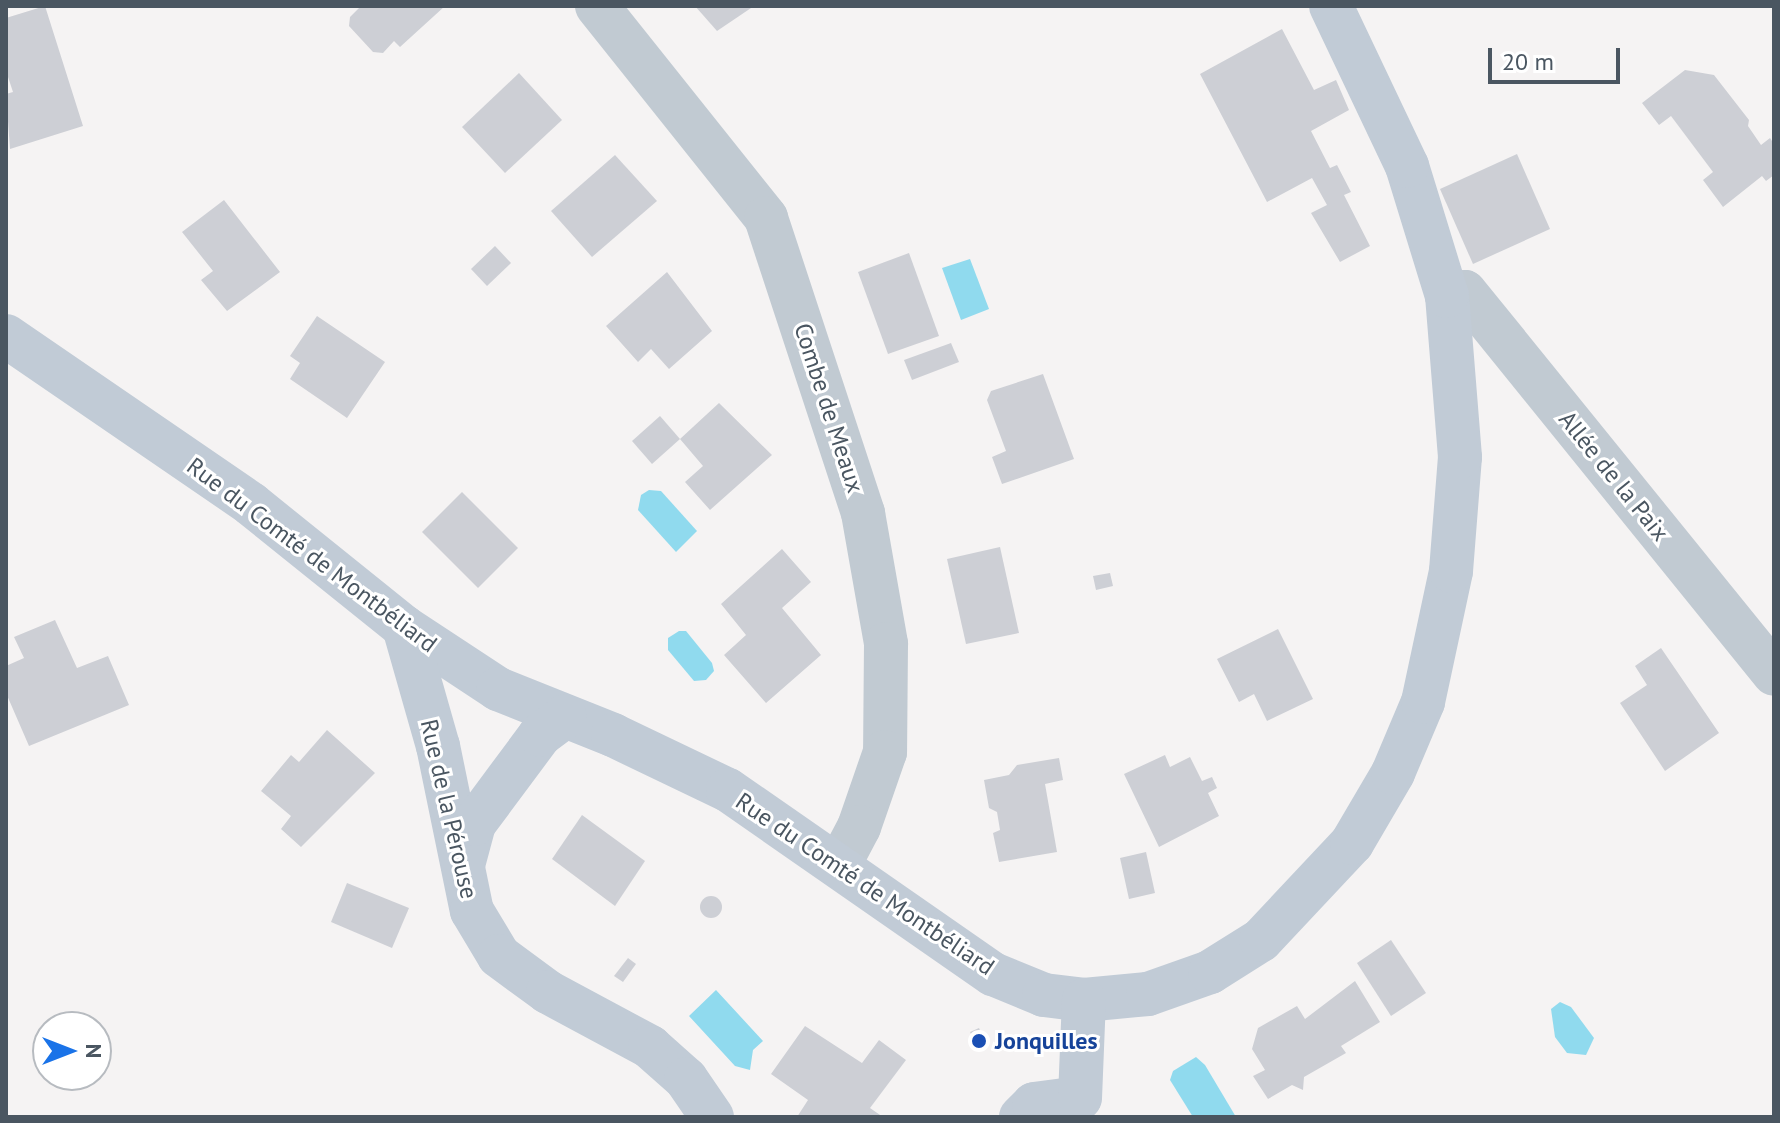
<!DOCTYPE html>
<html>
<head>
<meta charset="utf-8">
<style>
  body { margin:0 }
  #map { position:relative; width:1780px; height:1123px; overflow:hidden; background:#f5f3f3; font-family:"PT Sans",sans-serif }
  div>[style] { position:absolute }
  .water>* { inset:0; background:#90daee }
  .building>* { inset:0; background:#cdcfd5 }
  .round { border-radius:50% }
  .street>* { height:44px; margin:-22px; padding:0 22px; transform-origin:22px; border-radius:22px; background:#c1cad2 }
  .secondary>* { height:44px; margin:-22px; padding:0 22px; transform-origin:22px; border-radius:22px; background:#c1cbd6 }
  .dots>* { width:22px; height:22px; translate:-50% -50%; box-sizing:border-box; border:4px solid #fff; border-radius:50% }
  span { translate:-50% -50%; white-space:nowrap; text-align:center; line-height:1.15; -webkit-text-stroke:6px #fff; paint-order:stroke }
  .street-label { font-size:24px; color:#4a5661 }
  .transit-label { font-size:24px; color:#164399; font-weight:700 }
  .left { translate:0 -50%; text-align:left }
  .frame { position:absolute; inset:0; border:8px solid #4a5661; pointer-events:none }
  .north { position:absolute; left:32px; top:1011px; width:80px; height:80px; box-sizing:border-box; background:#fff; border:2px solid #b7bbc0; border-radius:50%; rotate:90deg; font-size:22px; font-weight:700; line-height:32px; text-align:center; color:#4a5661 }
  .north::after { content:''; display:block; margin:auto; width:28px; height:36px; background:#1a73e8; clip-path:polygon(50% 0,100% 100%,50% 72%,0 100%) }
  .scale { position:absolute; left:1488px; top:48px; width:132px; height:36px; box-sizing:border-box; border:4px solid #4a5661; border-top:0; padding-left:10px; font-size:24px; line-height:28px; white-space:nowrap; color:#4a5661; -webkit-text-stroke:6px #fff; paint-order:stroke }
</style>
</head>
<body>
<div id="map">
  <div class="water">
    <div style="clip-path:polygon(970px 259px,989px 309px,961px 320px,942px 268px)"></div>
    <div style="clip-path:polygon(649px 490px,661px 491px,697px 531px,676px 552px,638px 510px,641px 495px)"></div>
    <div style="clip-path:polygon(679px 631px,686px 631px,712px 663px,714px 671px,706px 680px,694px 681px,668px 650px,668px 638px)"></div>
    <div style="clip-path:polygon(716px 990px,763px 1041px,753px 1050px,750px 1070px,735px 1066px,689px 1016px)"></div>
    <div style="clip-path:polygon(1560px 1002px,1571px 1007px,1594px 1038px,1586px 1055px,1567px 1053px,1555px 1037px,1551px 1009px)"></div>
    <div style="clip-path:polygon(1196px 1057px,1205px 1065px,1236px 1117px,1193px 1117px,1170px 1080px,1173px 1071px)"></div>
  </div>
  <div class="building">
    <div style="clip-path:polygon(45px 6px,83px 126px,10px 149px,6px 94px,13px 92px,6px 71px,6px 18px)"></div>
    <div style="clip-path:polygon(361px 6px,445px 6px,400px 47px,394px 41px,383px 53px,373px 52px,349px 26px,350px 17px)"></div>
    <div style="clip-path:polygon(695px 6px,754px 6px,717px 31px)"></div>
    <div style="clip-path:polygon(1282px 29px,1314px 90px,1336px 80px,1349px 110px,1311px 131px,1330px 168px,1337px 165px,1351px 192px,1344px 195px,1370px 246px,1340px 262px,1311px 213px,1327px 205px,1312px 178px,1267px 202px,1200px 74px)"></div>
    <div style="clip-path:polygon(1685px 70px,1714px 75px,1749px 120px,1748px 126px,1761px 145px,1770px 138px,1774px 144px,1774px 175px,1766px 181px,1762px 176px,1723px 207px,1703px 180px,1713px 172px,1671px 116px,1659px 125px,1642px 103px)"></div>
    <div style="clip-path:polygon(519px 73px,562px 120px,505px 173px,462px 127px)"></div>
    <div style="clip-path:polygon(1517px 154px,1550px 229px,1473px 264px,1440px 189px)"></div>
    <div style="clip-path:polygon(615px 155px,657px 201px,592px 257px,551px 211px)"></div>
    <div style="clip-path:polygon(224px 200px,280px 272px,227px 311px,201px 280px,213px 271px,182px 232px)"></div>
    <div style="clip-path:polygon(495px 246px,511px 263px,487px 286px,471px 269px)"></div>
    <div style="clip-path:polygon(909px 253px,939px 336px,888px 354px,858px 272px)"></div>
    <div style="clip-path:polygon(667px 272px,712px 331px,669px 369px,651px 349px,638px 362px,606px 326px)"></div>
    <div style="clip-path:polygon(317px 316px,385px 362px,347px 418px,290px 379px,300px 363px,290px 356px)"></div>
    <div style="clip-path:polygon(951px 343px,959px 362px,912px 380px,904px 360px)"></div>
    <div style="clip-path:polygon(1043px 374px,1074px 459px,1002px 484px,992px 457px,1006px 451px,987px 400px,991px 391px)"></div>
    <div style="clip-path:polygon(719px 403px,772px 455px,710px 510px,685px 482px,703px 466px,680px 439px)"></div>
    <div style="clip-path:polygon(660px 416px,680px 439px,652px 464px,632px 441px)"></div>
    <div style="clip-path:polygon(462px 492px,518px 548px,478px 588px,422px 532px)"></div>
    <div style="clip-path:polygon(1000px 547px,1019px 633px,966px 644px,947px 559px)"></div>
    <div style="clip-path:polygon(782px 549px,811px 582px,782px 608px,821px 655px,766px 703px,724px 655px,746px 635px,721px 604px)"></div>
    <div style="clip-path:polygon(1110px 573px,1113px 586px,1096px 590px,1093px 576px)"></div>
    <div style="clip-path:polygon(55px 620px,77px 668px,108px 656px,129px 705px,29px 746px,6px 693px,6px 666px,24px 658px,14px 637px)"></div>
    <div style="clip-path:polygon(1278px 629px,1313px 699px,1267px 721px,1254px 694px,1239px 702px,1217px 659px)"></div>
    <div style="clip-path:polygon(1661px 648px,1719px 733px,1665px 771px,1620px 703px,1647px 685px,1635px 666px)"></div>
    <div style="clip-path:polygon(327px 730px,375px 773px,301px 847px,281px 829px,291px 816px,261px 791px,291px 755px,299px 762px)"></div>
    <div style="clip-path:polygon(1165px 755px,1170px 767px,1190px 757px,1202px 781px,1212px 777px,1217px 788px,1208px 793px,1219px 816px,1159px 847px,1124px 774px)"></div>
    <div style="clip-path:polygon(1059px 758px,1063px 780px,1045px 784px,1057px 852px,999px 862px,993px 833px,1000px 830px,997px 812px,989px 808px,984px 780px,1009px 775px,1017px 765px)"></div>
    <div style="clip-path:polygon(582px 815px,645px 861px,615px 906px,552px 859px)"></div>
    <div style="clip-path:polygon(1146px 852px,1155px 893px,1129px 899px,1120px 858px)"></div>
    <div style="clip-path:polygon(347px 883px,409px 908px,392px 948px,331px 922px)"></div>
    <div class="round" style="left:700px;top:896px;width:22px;height:22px"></div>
    <div style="clip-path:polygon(1391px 940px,1426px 993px,1391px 1016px,1357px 963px)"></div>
    <div style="clip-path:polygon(628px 958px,636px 964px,623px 982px,614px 976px)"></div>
    <div style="clip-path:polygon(1355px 981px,1380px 1022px,1341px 1046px,1346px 1053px,1304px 1077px,1303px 1090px,1292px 1085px,1268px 1099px,1253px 1076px,1265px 1070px,1252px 1049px,1258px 1028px,1297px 1006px,1305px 1019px)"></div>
    <div style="clip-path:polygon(805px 1026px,862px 1063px,879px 1040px,906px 1060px,870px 1108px,883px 1117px,797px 1117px,808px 1100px,771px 1074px)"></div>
    <div style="clip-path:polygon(979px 1028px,987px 1047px,979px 1050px,970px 1032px)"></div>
  </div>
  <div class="street">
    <div style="left:597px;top:6px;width:271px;rotate:51.4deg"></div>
    <div style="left:766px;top:218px;width:311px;rotate:71.8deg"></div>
    <div style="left:863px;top:513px;width:133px;rotate:80deg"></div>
    <div style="left:886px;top:644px;width:108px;rotate:90.5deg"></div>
    <div style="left:885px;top:752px;width:79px;rotate:109.1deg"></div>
    <div style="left:859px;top:827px;width:41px;rotate:117.8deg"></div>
    <div style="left:1447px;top:296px;width:18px;rotate:-13deg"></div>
    <div style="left:1465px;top:292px;width:491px;rotate:51deg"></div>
  </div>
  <div class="secondary">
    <div style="left:6px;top:336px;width:297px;rotate:34.4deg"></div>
    <div style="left:251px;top:504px;width:196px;rotate:38.8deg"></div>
    <div style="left:404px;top:627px;width:113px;rotate:33.4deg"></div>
    <div style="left:498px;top:689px;width:124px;rotate:21.8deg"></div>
    <div style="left:613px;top:735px;width:127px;rotate:25.6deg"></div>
    <div style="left:728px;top:790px;width:323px;rotate:34.8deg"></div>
    <div style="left:993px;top:974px;width:55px;rotate:22.4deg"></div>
    <div style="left:1044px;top:995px;width:40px;rotate:7.1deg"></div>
    <div style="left:1084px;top:1000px;width:64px;rotate:-5.4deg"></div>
    <div style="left:1148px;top:994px;width:66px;rotate:-19.5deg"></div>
    <div style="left:1210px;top:972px;width:60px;rotate:-32.1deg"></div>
    <div style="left:1261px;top:940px;width:133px;rotate:-46.8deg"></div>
    <div style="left:1352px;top:843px;width:81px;rotate:-59.6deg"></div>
    <div style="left:1393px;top:773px;width:77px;rotate:-67.1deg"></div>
    <div style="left:1423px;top:702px;width:134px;rotate:-77.9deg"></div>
    <div style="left:1451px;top:571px;width:114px;rotate:-85.5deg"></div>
    <div style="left:1460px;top:457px;width:162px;rotate:-94.6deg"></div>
    <div style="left:1447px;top:296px;width:136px;rotate:-107.1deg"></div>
    <div style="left:1407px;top:166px;width:177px;rotate:-115.4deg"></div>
    <div style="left:404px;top:627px;width:124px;rotate:74.1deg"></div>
    <div style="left:438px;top:746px;width:168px;rotate:78.4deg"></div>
    <div style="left:472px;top:911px;width:52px;rotate:59deg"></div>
    <div style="left:499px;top:956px;width:61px;rotate:36.3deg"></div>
    <div style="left:548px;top:992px;width:116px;rotate:28.3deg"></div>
    <div style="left:650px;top:1047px;width:48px;rotate:41.6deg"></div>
    <div style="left:686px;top:1079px;width:46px;rotate:55.6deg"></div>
    <div style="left:463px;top:865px;width:42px;rotate:-75deg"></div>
    <div style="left:474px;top:824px;width:111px;rotate:-53.4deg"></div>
    <div style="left:540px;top:735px;width:31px;rotate:-37deg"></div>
    <div style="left:1021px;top:1117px;width:18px;rotate:-45deg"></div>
    <div style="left:1034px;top:1104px;width:46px;rotate:-7.4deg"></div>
    <div style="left:1080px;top:1098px;width:98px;rotate:-87.7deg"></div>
  </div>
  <div class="dots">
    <div style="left:979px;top:1041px;background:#1a4fb4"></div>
  </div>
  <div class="street-label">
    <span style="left:829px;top:408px;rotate:72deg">Combe de Meaux</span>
    <span style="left:1614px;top:476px;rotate:51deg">Allée de la Paix</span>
    <span style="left:312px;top:555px;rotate:37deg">Rue du Comté de Montbéliard</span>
    <span style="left:449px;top:809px;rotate:77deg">Rue de la Pérouse</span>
    <span style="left:865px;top:884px;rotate:34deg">Rue du Comté de Montbéliard</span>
  </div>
  <div class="transit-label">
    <span class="left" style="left:995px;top:1041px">Jonquilles</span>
  </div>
  <div class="frame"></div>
  <div class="north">N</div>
  <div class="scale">20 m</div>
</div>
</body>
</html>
